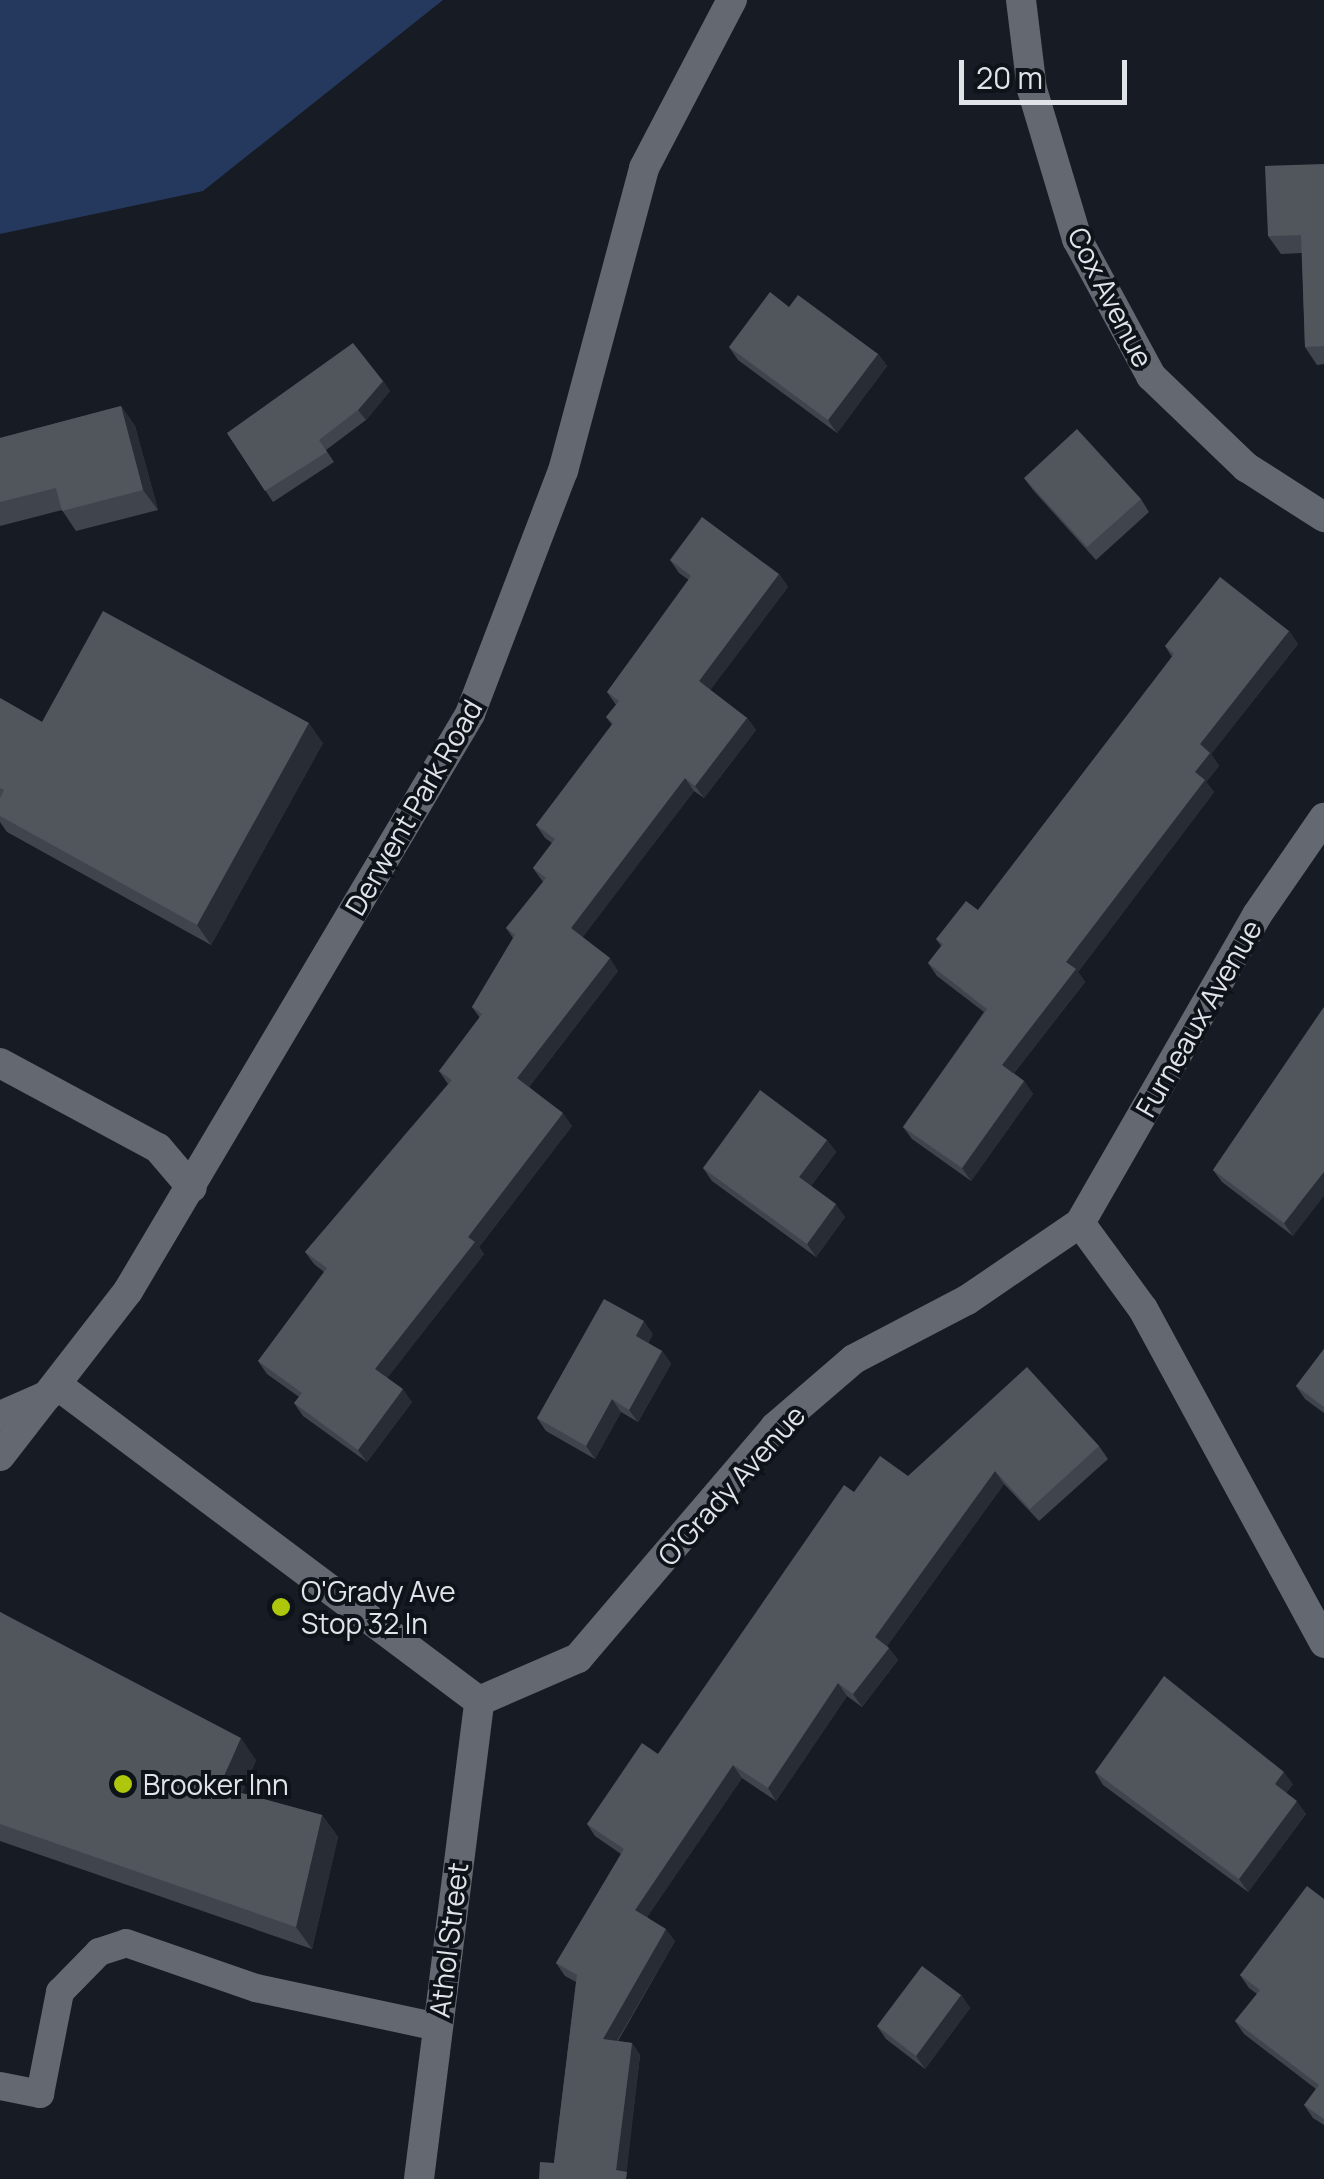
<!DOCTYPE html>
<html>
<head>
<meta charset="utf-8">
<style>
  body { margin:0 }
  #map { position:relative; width:1324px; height:2179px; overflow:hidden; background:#171b23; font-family:Manrope,sans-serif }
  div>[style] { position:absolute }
  .green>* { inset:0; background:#25395e }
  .service>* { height:28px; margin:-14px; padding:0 14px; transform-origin:14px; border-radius:14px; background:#636871 }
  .minor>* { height:30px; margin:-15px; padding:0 15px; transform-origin:15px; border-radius:15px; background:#636871 }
  .tertiary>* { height:30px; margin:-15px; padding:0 15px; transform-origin:15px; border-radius:15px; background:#636871 }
  .wall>* { inset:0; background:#40454d }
  .shaded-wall>* { inset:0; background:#282d35 }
  .building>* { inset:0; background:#51565d }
  .dots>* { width:28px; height:28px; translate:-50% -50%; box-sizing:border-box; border:5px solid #0e1219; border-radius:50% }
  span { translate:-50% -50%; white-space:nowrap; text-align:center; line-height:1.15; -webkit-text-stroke:8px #0e1219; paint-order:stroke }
  .street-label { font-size:28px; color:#e0e3e8 }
  .poi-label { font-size:28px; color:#e0e3e8 }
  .left { translate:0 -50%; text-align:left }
  .scale { position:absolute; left:959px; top:60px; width:168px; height:45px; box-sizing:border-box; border:5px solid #e0e3e8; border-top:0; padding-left:12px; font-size:30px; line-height:35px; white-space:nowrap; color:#e0e3e8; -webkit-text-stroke:8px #0e1219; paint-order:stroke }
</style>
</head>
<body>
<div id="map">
  <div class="green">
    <div style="clip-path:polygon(0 0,443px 0,203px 191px,0 234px)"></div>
  </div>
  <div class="service">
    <div style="left:0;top:2086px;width:41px;rotate:11.3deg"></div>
    <div style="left:40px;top:2094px;width:104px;rotate:-78.9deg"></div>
    <div style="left:60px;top:1992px;width:56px;rotate:-45.7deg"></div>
    <div style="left:99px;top:1952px;width:28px;rotate:-18deg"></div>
    <div style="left:126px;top:1943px;width:138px;rotate:19.1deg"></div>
    <div style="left:256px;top:1988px;width:186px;rotate:12.1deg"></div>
  </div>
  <div class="minor">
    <div style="left:1021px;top:0;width:90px;rotate:83deg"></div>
    <div style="left:1032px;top:89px;width:157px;rotate:73.3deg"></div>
    <div style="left:1077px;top:239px;width:156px;rotate:61.6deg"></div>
    <div style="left:1151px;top:376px;width:132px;rotate:43.8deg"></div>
    <div style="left:1246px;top:467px;width:93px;rotate:32.7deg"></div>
    <div style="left:0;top:1063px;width:179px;rotate:28.3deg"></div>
    <div style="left:158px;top:1148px;width:52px;rotate:49.6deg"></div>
    <div style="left:1080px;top:1223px;width:355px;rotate:-60.1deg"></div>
    <div style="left:1257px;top:915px;width:118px;rotate:-55.4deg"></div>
    <div style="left:57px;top:1385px;width:527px;rotate:36.83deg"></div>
    <div style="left:479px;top:1701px;width:108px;rotate:-23.5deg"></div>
    <div style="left:578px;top:1658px;width:304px;rotate:-49.5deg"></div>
    <div style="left:775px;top:1427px;width:104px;rotate:-40.7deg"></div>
    <div style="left:854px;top:1359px;width:127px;rotate:-27.6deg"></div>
    <div style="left:967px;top:1300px;width:137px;rotate:-34.3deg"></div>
    <div style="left:1080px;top:1223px;width:107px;rotate:53.8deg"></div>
    <div style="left:1143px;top:1309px;width:380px;rotate:61.5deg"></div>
    <div style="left:419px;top:2179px;width:482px;rotate:-82.8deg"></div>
  </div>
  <div class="tertiary">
    <div style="left:0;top:1416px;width:52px;rotate:-23.6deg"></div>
    <div style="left:0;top:1456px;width:209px;rotate:-52.2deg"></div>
    <div style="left:128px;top:1291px;width:671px;rotate:-59.34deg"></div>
    <div style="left:470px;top:714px;width:260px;rotate:-69.1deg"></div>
    <div style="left:563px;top:471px;width:314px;rotate:-75deg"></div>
    <div style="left:644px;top:168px;width:190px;rotate:-62.4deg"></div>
  </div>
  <div class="wall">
    <div style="clip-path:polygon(1324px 164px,1324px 364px,1317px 365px,1305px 347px,1302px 253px,1281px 254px,1268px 236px)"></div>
    <div style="clip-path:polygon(789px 307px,878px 354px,887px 366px,837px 433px,738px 360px,729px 347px)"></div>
    <div style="clip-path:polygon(383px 381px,390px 391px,366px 420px,326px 450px,334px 462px,273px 502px,227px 433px)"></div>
    <div style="clip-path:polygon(121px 406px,135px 426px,158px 510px,76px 531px,62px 510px,0 526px,0 438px)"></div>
    <div style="clip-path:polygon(1024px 478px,1141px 499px,1149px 512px,1096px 560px,1033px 490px)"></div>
    <div style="clip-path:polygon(670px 560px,779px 574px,788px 587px,710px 690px,747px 718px,756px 730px,704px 798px,694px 791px,582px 937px,618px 971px,529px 1087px,572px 1126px,479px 1247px,484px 1254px,387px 1378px,412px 1402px,367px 1462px,303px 1416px,294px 1403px,299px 1397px,267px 1374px,258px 1361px,324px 1272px,314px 1264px,305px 1252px,448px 1084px,439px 1071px,480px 1018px,472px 1007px,513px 938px,506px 928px,543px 882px,533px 868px,552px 843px,545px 838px,536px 825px,612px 725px,606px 717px,616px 705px,607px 692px,689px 580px,679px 573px)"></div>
    <div style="clip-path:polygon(1289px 631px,1298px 644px,1211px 754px,1219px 766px,1206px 782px,1214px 792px,1078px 972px,1085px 982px,1014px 1073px,1024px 1081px,1033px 1094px,971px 1181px,912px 1139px,903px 1127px,984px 1012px,937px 976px,928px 963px,941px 946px,936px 939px,978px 910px,1172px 657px,1165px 646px)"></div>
    <div style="clip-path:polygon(0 698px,42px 722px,323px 743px,211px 945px,7px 832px,0 822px)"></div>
    <div style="clip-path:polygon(1324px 1007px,1293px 1236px,1222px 1182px,1213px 1170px)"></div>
    <div style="clip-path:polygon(827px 1140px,836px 1152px,811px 1186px,845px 1217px,816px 1257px,712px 1181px,703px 1168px)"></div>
    <div style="clip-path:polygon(653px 1334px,648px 1343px,662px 1351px,671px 1364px,638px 1422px,621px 1412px,595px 1459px,546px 1431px,537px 1418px)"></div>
    <div style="clip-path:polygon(1324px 1349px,1324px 1413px,1305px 1399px,1296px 1386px)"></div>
    <div style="clip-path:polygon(1099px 1446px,1108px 1459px,1039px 1521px,1004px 1484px,887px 1646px,898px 1660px,862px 1707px,847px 1696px,776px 1801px,742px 1778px,647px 1917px,675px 1941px,618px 2041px,632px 2043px,640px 2055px,626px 2172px,554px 2163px,576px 1982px,565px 1976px,556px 1963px,621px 1854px,595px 1836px,587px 1824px,658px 1754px,854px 1492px,908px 1476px)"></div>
    <div style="clip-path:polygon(0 1612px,256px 1760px,242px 1793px,322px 1815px,338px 1837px,312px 1949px,0 1841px)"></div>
    <div style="clip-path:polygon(1095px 1772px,1293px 1784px,1286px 1793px,1306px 1814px,1248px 1892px,1103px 1785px)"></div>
    <div style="clip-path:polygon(1324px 1899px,1324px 2125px,1313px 2118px,1304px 2105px,1316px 2089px,1244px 2034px,1235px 2021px,1257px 1994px,1249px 1988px,1240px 1975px)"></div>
    <div style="clip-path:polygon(961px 1995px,970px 2008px,925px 2069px,886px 2039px,877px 2026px)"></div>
  </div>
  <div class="shaded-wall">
    <div style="clip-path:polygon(878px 354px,887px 366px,837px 433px,828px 420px)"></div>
    <div style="clip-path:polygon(383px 381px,390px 391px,366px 420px,358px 410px)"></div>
    <div style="clip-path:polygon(121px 406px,135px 426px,158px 510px,143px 490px)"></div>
    <div style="clip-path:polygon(779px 574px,788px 587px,708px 693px,699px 681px)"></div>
    <div style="clip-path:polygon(1289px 631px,1298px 644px,1211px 754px,1219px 766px,1206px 782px,1214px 792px,1078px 972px,1085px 982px,1010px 1078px,1002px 1065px,1066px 962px,1195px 772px,1200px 744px)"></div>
    <div style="clip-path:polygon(747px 718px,756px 730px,704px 798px,695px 786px)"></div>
    <div style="clip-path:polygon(309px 723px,323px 743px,211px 945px,197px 925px)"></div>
    <div style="clip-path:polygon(685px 778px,694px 791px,580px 941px,571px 928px)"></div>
    <div style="clip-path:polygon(610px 958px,618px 971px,526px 1091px,517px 1078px)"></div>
    <div style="clip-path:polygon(1024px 1081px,1033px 1094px,971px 1181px,962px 1168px)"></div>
    <div style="clip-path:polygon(563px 1113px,572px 1126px,479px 1247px,484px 1254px,384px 1382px,375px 1369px,468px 1237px)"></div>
    <div style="clip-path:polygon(827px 1140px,836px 1152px,808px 1190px,799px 1177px)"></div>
    <div style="clip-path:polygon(1324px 1172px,1324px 1196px,1293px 1236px,1284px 1223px)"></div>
    <div style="clip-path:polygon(836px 1204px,845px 1217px,816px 1257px,807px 1244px)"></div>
    <div style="clip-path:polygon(644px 1321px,653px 1334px,644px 1349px,636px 1336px)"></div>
    <div style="clip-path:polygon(662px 1351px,671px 1364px,638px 1422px,629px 1410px)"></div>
    <div style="clip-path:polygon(403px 1389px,412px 1402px,367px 1462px,358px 1450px)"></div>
    <div style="clip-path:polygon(612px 1399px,621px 1412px,595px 1459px,586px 1446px)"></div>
    <div style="clip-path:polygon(995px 1471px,1004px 1484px,884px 1650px,875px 1637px)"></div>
    <div style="clip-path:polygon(889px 1648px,898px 1660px,862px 1707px,853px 1694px)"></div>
    <div style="clip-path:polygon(838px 1683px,847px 1696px,776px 1801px,768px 1788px)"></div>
    <div style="clip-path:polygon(241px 1738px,256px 1760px,235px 1809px,219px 1787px)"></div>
    <div style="clip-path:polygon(733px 1765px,742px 1778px,643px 1923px,635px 1910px)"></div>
    <div style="clip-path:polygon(1284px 1772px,1293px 1784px,1283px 1797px,1275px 1784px)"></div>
    <div style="clip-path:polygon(1297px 1801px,1306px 1814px,1248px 1892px,1239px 1879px)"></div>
    <div style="clip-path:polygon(322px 1815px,338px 1837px,312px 1949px,296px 1927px)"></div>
    <div style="clip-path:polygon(666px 1929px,675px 1941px,611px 2051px,603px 2039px)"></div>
    <div style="clip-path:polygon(961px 1995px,970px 2008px,925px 2069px,916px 2056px)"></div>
    <div style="clip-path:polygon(632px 2043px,640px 2055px,626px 2179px,616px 2170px)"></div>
  </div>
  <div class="building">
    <div style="clip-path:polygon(1324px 164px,1324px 346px,1305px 347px,1301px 235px,1268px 236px,1265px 166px)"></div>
    <div style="clip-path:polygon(770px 292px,789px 307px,798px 295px,878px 354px,828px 420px,729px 347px)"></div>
    <div style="clip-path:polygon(353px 343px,383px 381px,358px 410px,319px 440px,327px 452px,265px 491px,227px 433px)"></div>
    <div style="clip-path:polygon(121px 406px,143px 490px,62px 511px,56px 488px,0 502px,0 438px)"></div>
    <div style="clip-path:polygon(1077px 429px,1141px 499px,1087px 547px,1024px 478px)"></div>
    <div style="clip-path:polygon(702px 517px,779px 574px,699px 681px,747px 718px,695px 786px,685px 778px,571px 928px,610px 958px,517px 1078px,563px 1113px,468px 1237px,475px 1242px,375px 1369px,403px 1389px,358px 1450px,294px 1403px,302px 1393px,258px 1361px,327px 1268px,305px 1252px,452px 1080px,439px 1071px,482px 1014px,472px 1007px,515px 935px,506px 928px,546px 878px,533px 868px,555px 839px,536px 825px,613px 723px,606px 717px,619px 701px,607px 692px,691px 576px,670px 560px)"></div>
    <div style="clip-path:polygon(1220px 577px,1289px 631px,1200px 744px,1210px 753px,1195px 772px,1205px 780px,1066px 962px,1076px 969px,1002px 1065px,1024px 1081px,962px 1168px,903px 1127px,987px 1009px,928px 963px,943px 944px,936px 939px,966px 901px,978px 910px,1174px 654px,1165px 646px)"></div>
    <div style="clip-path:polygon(103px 611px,309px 723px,197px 925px,0 816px,0 798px,4px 790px,0 788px,0 698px,42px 722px)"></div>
    <div style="clip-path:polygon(1324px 1007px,1324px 1172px,1284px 1223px,1213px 1170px)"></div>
    <div style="clip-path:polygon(760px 1090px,827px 1140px,799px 1177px,836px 1204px,807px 1244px,703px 1168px)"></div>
    <div style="clip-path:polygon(604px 1299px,644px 1321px,636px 1336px,662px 1351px,629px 1410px,612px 1399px,586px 1446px,537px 1418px)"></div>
    <div style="clip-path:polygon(1324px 1349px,1324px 1407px,1296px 1386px)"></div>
    <div style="clip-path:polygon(1027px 1367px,1099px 1446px,1030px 1509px,995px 1471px,875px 1637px,889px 1648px,853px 1694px,838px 1683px,768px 1788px,733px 1765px,635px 1910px,666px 1929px,603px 2039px,632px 2043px,616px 2170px,627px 2172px,626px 2179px,539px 2179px,540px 2162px,554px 2163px,577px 1975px,556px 1963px,624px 1849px,587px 1824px,642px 1743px,658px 1754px,844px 1485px,854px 1492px,880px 1456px,908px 1476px)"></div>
    <div style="clip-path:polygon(0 1612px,241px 1738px,219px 1787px,322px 1815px,296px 1927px,0 1824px)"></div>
    <div style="clip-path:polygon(1164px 1676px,1284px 1772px,1275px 1784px,1297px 1801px,1239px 1879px,1095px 1772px)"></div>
    <div style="clip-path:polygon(1307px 1886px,1324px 1899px,1324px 2119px,1304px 2105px,1319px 2085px,1235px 2021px,1260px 1990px,1240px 1975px)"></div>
    <div style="clip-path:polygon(922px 1966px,961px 1995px,916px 2056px,877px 2026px)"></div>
  </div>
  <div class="dots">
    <div style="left:281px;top:1607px;background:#aec60c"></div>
    <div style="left:123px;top:1784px;background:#aec60c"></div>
  </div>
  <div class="street-label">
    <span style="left:1111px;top:297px;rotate:63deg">Cox Avenue</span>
    <span style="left:413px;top:807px;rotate:-60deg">Derwent Park Road</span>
    <span style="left:1198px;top:1018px;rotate:-60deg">Furneaux Avenue</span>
    <span style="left:731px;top:1485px;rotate:-48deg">O'Grady Avenue</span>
    <span style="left:448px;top:1940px;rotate:-83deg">Athol Street</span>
  </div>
  <div class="poi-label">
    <span class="left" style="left:301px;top:1607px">O'Grady Ave<br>Stop 32 In</span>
    <span class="left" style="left:143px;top:1784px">Brooker Inn</span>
  </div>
  <div class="scale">20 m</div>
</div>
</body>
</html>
